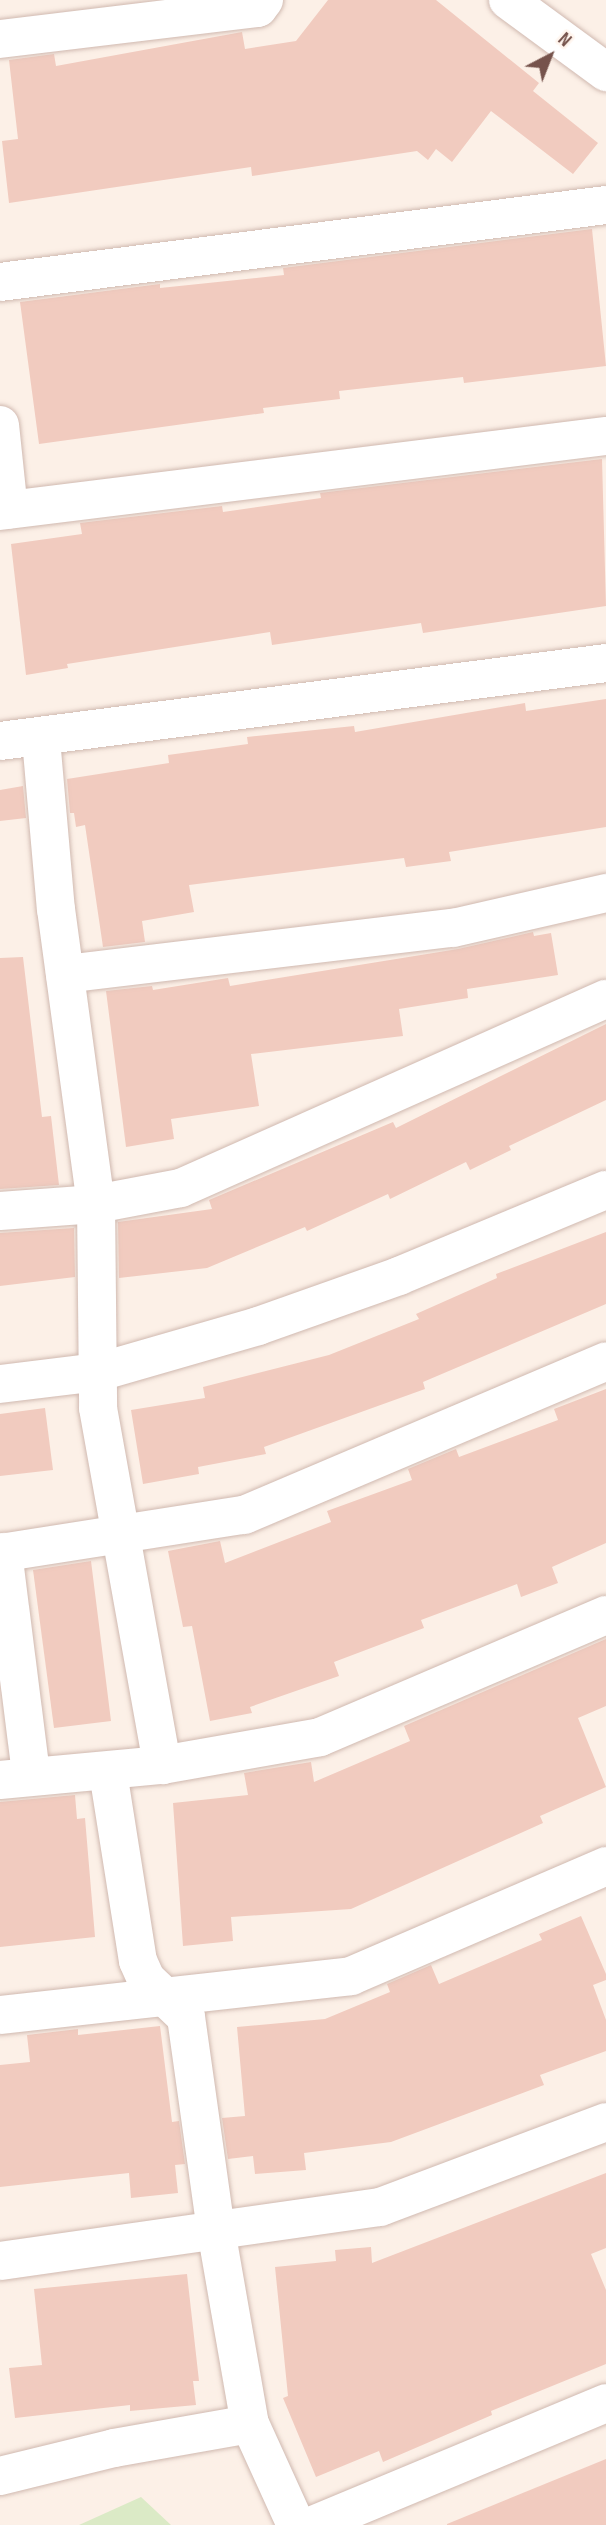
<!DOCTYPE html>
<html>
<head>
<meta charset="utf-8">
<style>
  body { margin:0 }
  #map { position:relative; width:606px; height:2525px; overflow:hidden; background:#fcf0e7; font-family:"Sofia Sans Condensed",sans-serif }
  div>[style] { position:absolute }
  .green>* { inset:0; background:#dbeac6 }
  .building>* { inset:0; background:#f1cbbf }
  .roads { filter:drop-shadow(0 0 2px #d0b9b0) drop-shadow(0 0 2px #d0b9b0) }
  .street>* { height:38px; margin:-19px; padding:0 19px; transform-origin:19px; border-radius:19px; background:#fff }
  .secondary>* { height:38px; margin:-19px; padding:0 19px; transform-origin:19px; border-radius:19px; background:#fff }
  span { translate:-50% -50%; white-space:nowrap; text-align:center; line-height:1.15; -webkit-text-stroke:5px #fff5ee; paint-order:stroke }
  .north { position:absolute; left:515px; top:21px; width:70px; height:70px; -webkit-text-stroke:5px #fff5ee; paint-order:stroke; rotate:42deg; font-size:19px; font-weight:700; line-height:28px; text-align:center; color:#76534c }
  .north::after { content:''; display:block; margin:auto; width:24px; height:32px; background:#76534c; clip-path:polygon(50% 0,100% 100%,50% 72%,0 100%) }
</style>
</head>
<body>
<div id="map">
  <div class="green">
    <div style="clip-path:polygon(141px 2497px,171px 2525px,79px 2525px)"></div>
  </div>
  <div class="building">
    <div style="clip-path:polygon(328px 0,436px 0,539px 83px,533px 91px,598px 143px,573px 174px,491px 111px,452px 162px,436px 149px,428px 160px,417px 151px,252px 176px,251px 167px,9px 203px,2px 141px,18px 139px,9px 60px,54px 54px,56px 66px,242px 32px,245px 49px,296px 41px)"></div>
    <div style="clip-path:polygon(592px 229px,606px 366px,464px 383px,463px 377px,339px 391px,340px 399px,263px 408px,264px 413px,39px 444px,20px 302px,160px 284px,160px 288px,284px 275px,283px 268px)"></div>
    <div style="clip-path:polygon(602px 459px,606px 606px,423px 633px,421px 623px,272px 645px,270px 632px,67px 664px,68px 668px,26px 675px,11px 544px,82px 534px,80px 523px,222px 506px,223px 512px,321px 498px,320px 493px)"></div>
    <div style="clip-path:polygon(606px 699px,606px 827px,449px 852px,451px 861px,406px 867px,404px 858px,189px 885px,194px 912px,142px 921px,145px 942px,103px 947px,85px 825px,76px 827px,74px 813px,70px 813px,67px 779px,169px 763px,168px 755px,248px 744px,247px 737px,354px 726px,355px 732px,525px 703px,526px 711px)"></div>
    <div style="clip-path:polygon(23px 786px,26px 818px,0 821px,0 790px)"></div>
    <div style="clip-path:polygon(533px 932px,534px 936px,551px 933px,558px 975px,467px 989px,468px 998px,399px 1009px,403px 1036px,251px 1054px,259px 1106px,171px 1119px,174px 1139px,126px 1147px,106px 991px,152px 986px,153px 990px,228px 978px,230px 986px,458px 949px)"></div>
    <div style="clip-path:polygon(23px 957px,42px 1117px,51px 1116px,59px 1185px,0 1189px,0 958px)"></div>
    <div style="clip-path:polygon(606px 1024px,606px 1100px,509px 1146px,511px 1150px,470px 1170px,466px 1162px,390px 1199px,388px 1194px,307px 1231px,305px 1227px,207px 1268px,119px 1278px,118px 1222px,212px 1209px,209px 1200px,393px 1122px,396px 1128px)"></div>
    <div style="clip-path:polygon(74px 1228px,75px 1277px,0 1286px,0 1233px)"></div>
    <div style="clip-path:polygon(606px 1232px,606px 1304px,423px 1382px,425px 1389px,264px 1447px,266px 1454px,198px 1467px,199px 1474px,143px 1484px,131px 1410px,205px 1398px,203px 1387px,329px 1355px,419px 1319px,416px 1314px,497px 1278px,496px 1274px)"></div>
    <div style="clip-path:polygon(606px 1389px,606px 1543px,552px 1567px,558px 1583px,521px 1597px,517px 1584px,421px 1620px,424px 1628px,334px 1662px,339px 1676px,250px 1707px,252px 1713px,210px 1721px,192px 1626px,183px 1627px,168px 1551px,220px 1541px,225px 1563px,331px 1522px,327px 1511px,412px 1480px,408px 1469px,456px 1449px,459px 1457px,558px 1420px,554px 1409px)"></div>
    <div style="clip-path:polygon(45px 1408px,53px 1470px,0 1476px,0 1414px)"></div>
    <div style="clip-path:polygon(91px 1561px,111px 1721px,54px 1728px,33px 1570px)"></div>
    <div style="clip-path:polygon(606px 1639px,606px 1706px,578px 1718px,606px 1787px,540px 1816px,543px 1823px,351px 1909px,231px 1917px,233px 1941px,183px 1946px,173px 1803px,248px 1795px,244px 1773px,311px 1762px,314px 1782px,410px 1741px,404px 1726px)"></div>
    <div style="clip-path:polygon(75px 1795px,77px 1819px,85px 1818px,95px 1937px,0 1947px,0 1802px)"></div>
    <div style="clip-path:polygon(581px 1916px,606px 1974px,606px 1980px,593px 1985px,606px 2020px,606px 2051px,540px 2075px,544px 2085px,391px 2142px,304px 2153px,306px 2170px,255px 2174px,253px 2156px,228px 2159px,222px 2118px,245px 2116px,237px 2027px,325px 2019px,390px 1992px,387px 1984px,431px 1965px,439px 1984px,542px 1940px,539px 1934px)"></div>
    <div style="clip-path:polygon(160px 2026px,172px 2122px,179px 2121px,185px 2164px,175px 2165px,178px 2193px,131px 2198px,129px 2173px,0 2187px,0 2065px,30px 2062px,27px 2035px,78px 2029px,78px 2035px)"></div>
    <div style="clip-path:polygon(606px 2173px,606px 2248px,591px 2254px,606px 2290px,606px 2364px,491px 2411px,492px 2415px,383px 2462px,379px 2451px,316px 2477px,283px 2398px,288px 2396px,275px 2267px,336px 2261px,335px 2250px,371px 2247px,372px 2263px)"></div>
    <div style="clip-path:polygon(187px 2274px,199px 2381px,193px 2381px,196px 2405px,130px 2411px,130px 2405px,15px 2418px,9px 2368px,42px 2365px,34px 2289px)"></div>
    <div style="clip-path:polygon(606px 2459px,606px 2525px,447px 2525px,447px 2524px)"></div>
  </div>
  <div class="roads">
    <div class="street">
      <div style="left:508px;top:0;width:122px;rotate:36.3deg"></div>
      <div style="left:0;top:39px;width:260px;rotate:-6.9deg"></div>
      <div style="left:258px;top:8px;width:10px;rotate:-53deg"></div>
      <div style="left:0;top:282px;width:611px;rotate:-7.24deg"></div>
      <div style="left:0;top:425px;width:85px;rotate:84deg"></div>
      <div style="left:0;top:511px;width:611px;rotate:-7.06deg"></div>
      <div style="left:41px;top:739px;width:171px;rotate:85deg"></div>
      <div style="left:56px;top:909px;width:298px;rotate:82.3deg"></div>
      <div style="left:96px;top:1204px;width:204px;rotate:89.4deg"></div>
      <div style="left:98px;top:1408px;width:363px;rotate:79.8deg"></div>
      <div style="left:0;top:741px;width:611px;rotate:-7.33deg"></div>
      <div style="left:65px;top:974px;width:391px;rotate:-6.8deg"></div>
      <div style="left:453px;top:928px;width:157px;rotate:-12.9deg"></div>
      <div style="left:0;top:1211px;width:96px;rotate:-4.2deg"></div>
      <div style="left:96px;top:1204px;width:86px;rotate:-10.7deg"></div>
      <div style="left:181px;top:1188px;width:465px;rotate:-24deg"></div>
      <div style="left:3px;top:1552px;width:225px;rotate:82.8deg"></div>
      <div style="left:0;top:1553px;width:247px;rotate:-8.9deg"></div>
      <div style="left:244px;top:1515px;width:393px;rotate:-23deg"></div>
      <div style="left:108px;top:1772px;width:191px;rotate:81deg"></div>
      <div style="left:138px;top:1961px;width:20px;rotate:66deg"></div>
      <div style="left:146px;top:1979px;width:55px;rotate:43.5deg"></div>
      <div style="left:186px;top:2017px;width:215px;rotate:82deg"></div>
      <div style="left:216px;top:2230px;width:197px;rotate:80.1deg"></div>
      <div style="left:250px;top:2424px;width:111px;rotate:65.5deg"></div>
      <div style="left:0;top:1780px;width:163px;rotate:-5.3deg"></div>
      <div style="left:162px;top:1765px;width:160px;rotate:-10deg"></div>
      <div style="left:320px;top:1737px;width:311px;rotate:-23.1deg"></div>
      <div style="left:0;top:2015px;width:353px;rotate:-6.3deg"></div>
      <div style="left:351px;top:1976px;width:278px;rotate:-23.3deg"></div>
      <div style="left:0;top:2261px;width:384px;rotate:-8.1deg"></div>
      <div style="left:380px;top:2207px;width:241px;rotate:-20.6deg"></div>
      <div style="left:0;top:2476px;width:117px;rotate:-13.8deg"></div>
      <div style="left:114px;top:2448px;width:138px;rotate:-10deg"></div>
      <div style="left:313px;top:2525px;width:317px;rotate:-22.6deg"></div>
    </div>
    <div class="secondary">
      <div style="left:0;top:1384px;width:100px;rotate:-6.9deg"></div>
      <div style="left:99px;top:1372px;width:166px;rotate:-16.1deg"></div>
      <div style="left:258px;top:1326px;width:150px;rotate:-19.5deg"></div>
      <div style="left:399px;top:1276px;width:224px;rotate:-22.6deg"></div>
    </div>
  </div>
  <div class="north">N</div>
</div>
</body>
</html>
